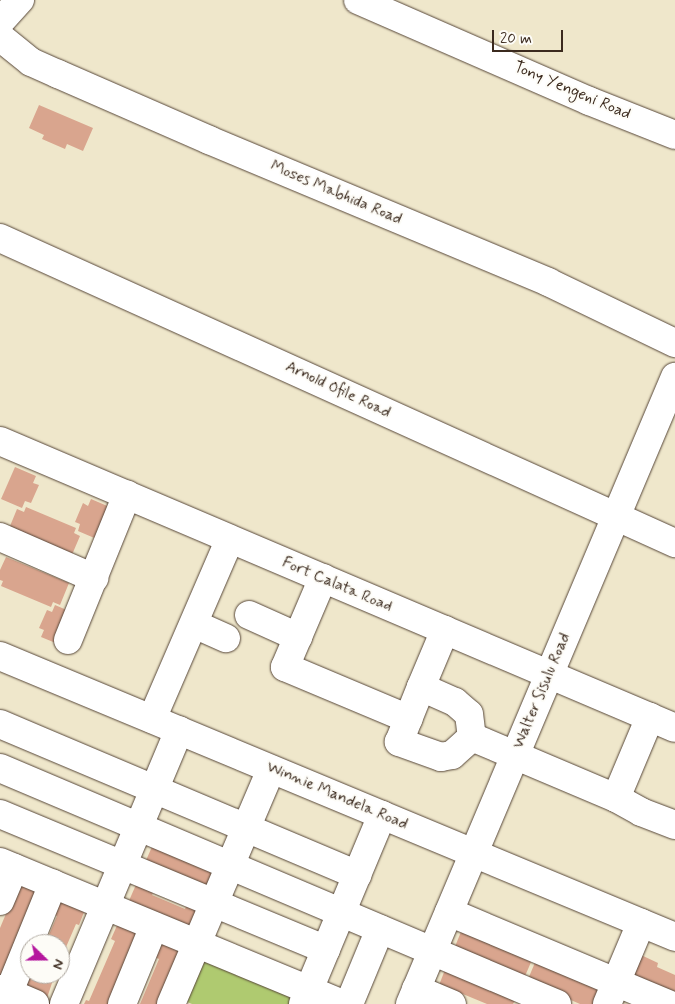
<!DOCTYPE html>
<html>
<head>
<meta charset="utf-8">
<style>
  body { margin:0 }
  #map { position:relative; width:675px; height:1004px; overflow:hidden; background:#efe7cb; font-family:Mynerve,sans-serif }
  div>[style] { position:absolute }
  .green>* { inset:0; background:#afca70 }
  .building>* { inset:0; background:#d9a58e }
  .roads { filter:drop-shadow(0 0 1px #564638) drop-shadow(0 0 1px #564638) }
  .minor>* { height:28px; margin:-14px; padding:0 14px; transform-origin:14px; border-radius:14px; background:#fff }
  span { translate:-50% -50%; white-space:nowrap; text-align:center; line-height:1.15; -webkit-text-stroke:4px #fdfcf7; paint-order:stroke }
  .street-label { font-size:16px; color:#3b2a1e }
  .north { position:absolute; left:20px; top:934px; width:50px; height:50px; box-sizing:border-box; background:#fdfcf7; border:1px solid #afa8a0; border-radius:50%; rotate:112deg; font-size:14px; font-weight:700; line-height:20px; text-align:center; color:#3b2a1e }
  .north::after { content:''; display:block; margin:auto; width:18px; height:22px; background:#b5179e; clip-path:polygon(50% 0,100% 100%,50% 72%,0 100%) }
  .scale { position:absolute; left:492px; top:30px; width:71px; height:22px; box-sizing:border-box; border:2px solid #3b2a1e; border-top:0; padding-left:6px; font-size:15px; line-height:18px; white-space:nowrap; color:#3b2a1e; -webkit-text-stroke:4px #fdfcf7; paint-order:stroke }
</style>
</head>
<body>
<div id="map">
  <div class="green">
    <div style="clip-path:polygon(205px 953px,299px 993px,295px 1004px,192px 1004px,185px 1001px)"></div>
  </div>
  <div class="building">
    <div style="clip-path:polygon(39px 105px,93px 128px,83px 151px,67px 144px,65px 149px,42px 139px,44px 135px,29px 128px)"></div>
    <div style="clip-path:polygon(15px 467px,36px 476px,33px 483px,39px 485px,31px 503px,25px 501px,22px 508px,1px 499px)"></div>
    <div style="clip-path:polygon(91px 499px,112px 508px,99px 540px,78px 531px,80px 524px,75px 522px,83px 503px,88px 506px)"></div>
    <div style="clip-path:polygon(26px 507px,76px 528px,74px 533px,80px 536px,71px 557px,8px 531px,17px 509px,24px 512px)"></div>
    <div style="clip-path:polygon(6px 557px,69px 583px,60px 605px,53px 602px,51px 607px,1px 586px,3px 581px,0 580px,0 570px)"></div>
    <div style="clip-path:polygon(55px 605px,76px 614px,63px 646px,41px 637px,44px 630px,39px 628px,47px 610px,52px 612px)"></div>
    <div style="clip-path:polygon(154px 842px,222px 870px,210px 901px,141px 872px)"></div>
    <div style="clip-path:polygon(17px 878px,48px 890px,0 986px,0 928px,13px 897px)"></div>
    <div style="clip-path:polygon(138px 880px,156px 887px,152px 895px,185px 909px,188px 901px,206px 908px,194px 939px,125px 910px)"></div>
    <div style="clip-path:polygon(57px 894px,86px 907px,79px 925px,76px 924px,60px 961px,60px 944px,45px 944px,57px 916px,49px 913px)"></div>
    <div style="clip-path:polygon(119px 921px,149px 933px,110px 1004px,84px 1004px,86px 1000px,89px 1001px,115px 941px,111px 939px)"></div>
    <div style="clip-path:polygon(465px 922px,483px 941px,513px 954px,516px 945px,535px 953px,522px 983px,452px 954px)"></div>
    <div style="clip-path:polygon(158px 936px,188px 949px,161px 1004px,140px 1004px,159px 959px,150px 955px)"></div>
    <div style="clip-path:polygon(539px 953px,557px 972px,586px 985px,591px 976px,609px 984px,600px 1004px,580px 1004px,548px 990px,526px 984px)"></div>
    <div style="clip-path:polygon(641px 955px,658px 963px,657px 967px,675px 975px,675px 996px,628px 986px)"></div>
    <div style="clip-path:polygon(448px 962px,519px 992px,513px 1004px,487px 1004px,458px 992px,454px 1001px,436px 993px)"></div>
    <div style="clip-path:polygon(23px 974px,31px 977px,32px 974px,55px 974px,45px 1004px,15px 992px)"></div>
  </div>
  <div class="roads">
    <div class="minor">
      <div style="left:358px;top:0;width:252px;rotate:23.6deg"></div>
      <div style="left:589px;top:101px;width:92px;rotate:21.6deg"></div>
      <div style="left:0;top:22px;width:30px;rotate:-48deg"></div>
      <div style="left:0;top:37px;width:40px;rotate:39deg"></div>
      <div style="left:31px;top:62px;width:30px;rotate:24deg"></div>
      <div style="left:58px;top:74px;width:165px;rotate:23.6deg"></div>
      <div style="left:209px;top:140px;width:368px;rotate:22.7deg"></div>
      <div style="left:548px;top:282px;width:141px;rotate:25.7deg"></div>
      <div style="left:0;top:238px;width:741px;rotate:24.32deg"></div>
      <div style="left:0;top:441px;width:733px;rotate:23.03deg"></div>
      <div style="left:0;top:537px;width:103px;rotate:23.6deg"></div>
      <div style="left:323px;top:578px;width:97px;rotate:113.1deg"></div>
      <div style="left:285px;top:667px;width:134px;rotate:22.8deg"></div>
      <div style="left:249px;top:615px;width:54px;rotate:24.2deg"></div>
      <div style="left:194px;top:624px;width:35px;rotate:24deg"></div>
      <div style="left:68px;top:640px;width:157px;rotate:-67.9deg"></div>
      <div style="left:0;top:656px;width:731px;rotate:22.6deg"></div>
      <div style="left:421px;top:687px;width:37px;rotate:24deg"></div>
      <div style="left:455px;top:702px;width:18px;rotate:41deg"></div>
      <div style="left:469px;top:714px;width:23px;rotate:83deg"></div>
      <div style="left:472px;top:737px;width:27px;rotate:138deg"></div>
      <div style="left:452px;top:755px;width:11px;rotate:170deg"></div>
      <div style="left:441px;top:757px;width:45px;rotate:-160.3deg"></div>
      <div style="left:399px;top:742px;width:59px;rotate:-68.2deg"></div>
      <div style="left:421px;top:687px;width:62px;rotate:-67.2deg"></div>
      <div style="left:152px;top:719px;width:196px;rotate:-66.6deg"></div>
      <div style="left:0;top:724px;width:388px;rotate:22.9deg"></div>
      <div style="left:472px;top:737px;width:156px;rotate:23deg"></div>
      <div style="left:616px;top:798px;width:88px;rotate:-67.2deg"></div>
      <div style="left:0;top:768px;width:605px;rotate:22.96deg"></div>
      <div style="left:616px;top:798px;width:29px;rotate:29deg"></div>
      <div style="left:641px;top:812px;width:36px;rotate:21deg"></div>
      <div style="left:0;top:814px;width:353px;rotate:22.6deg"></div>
      <div style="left:0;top:862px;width:370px;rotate:22.5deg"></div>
      <div style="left:0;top:901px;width:36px;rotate:-67deg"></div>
      <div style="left:449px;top:912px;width:238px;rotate:22.8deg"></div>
      <div style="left:0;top:989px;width:38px;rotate:23deg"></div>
      <div style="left:416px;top:989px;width:39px;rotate:23deg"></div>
      <div style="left:4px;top:1004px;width:130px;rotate:-67.8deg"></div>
      <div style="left:64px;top:1004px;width:297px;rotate:-67.2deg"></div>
      <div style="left:122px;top:1004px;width:84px;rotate:-67.7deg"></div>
      <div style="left:171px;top:1004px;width:255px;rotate:-66.9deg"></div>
      <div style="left:303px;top:1004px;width:205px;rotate:-67.3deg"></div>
      <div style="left:349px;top:1004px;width:81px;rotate:-67.5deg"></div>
      <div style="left:410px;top:1004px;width:681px;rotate:-67.09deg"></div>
      <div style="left:607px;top:1004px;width:88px;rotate:-67.2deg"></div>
    </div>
  </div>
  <div class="street-label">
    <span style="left:572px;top:91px;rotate:23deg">Tony Yengeni Road</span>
    <span style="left:336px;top:193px;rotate:23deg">Moses Mabhida Road</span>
    <span style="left:338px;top:390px;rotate:25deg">Arnold Ofile Road</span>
    <span style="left:337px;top:585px;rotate:23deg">Fort Calata Road</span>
    <span style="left:542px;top:691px;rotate:-67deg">Walter Sisulu Road</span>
    <span style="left:337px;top:796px;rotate:23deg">Winnie Mandela Road</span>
  </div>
  <div class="north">N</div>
  <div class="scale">20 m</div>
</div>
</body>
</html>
